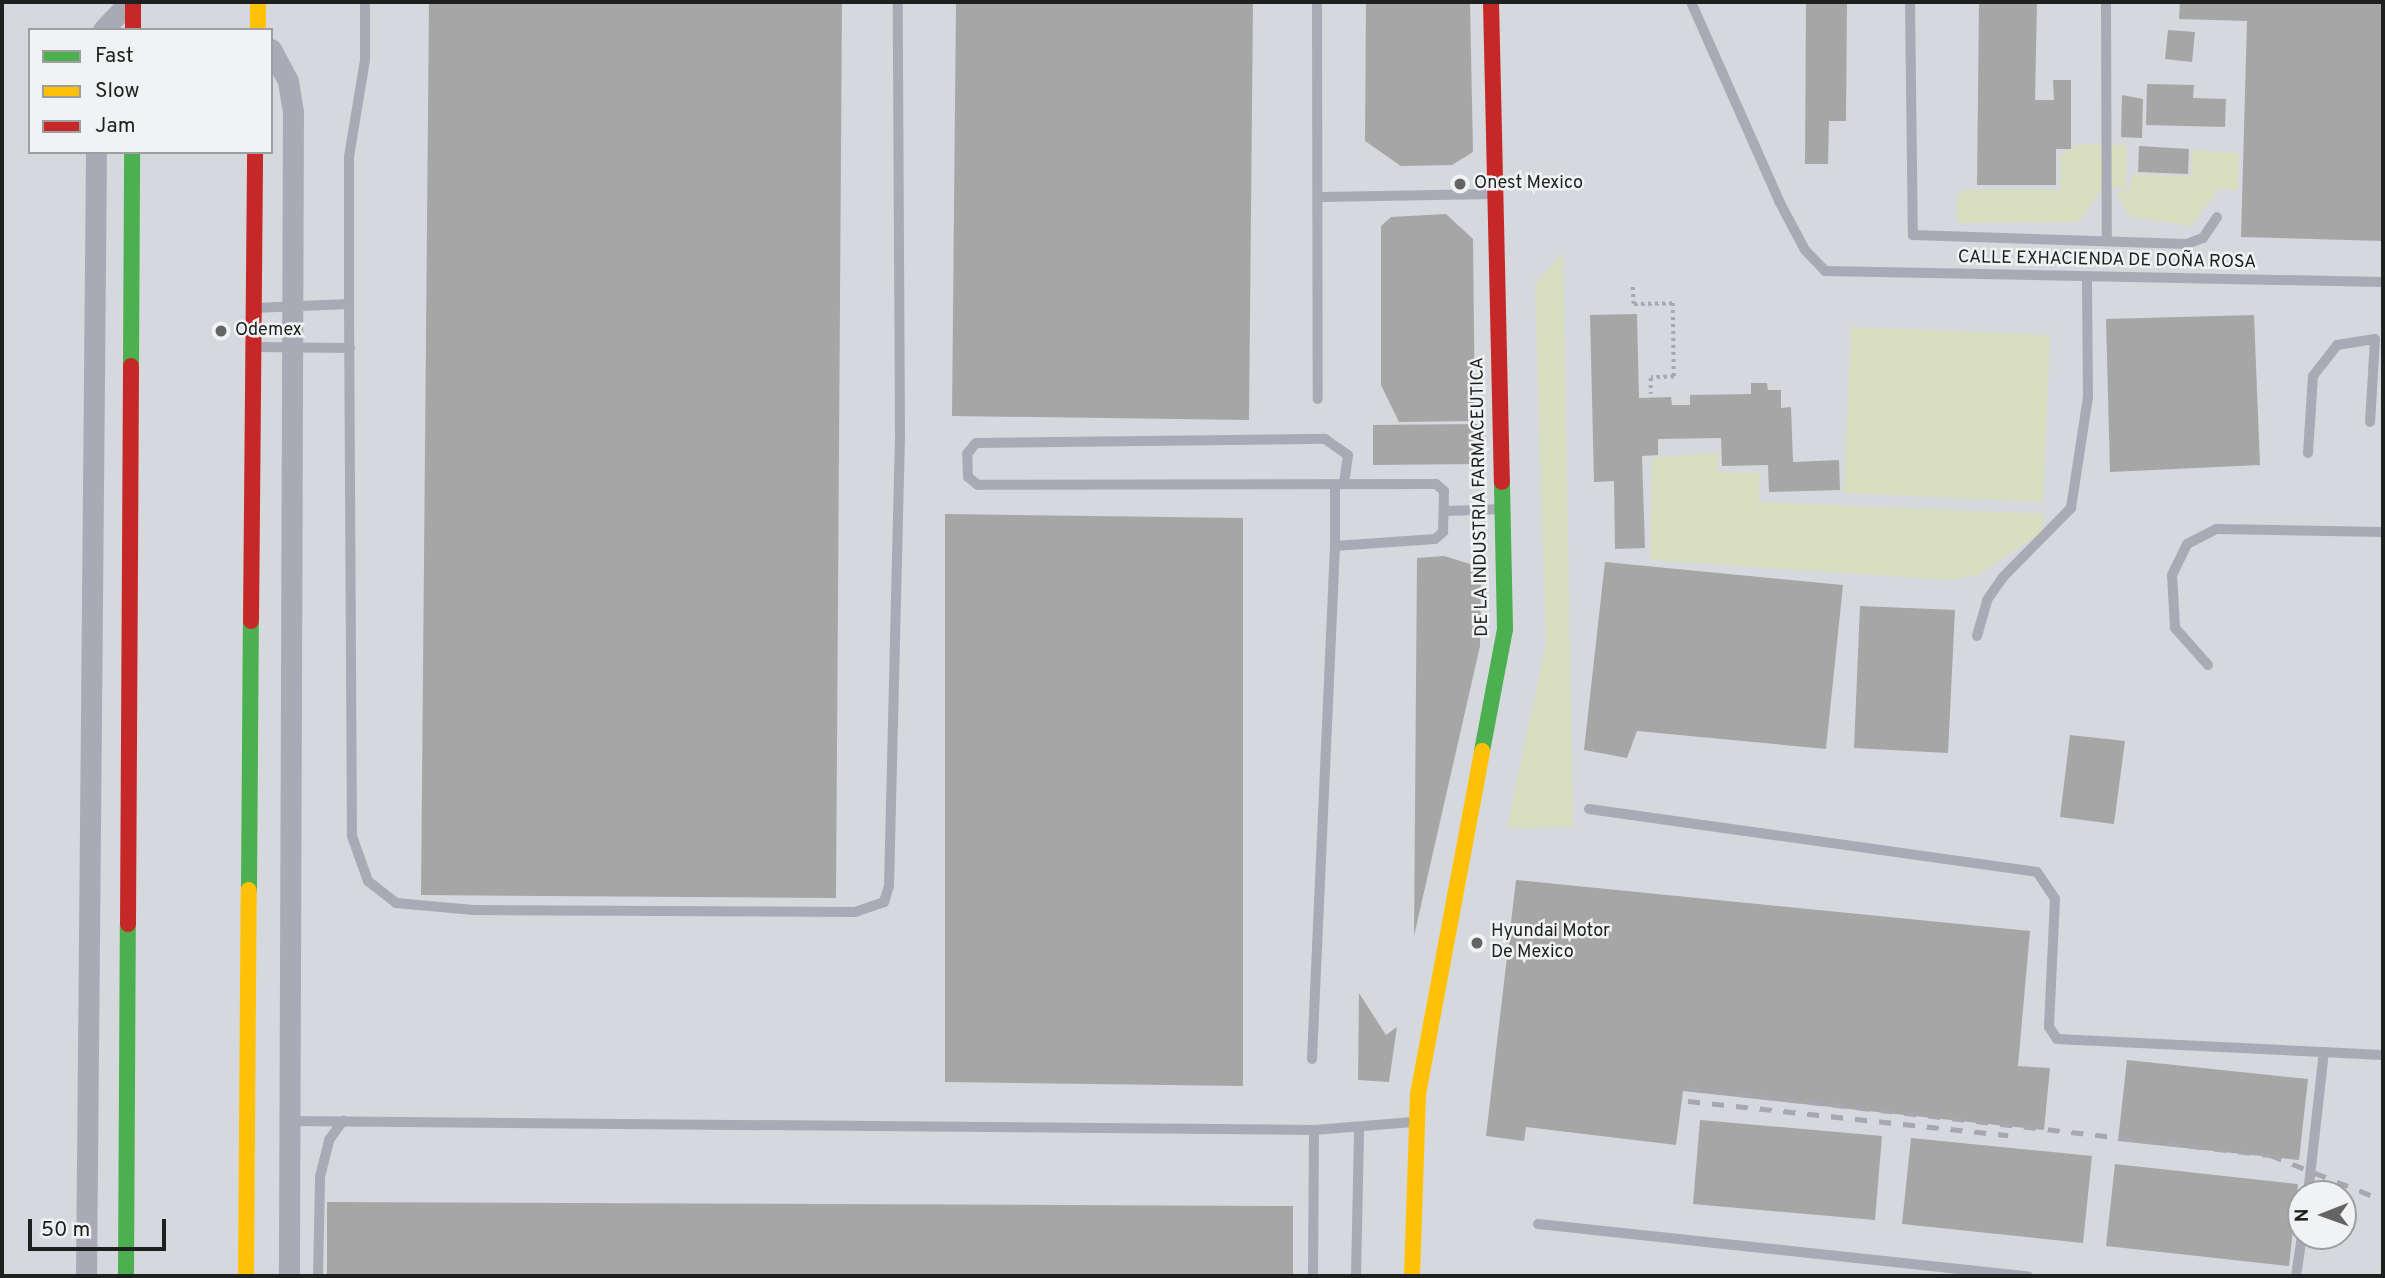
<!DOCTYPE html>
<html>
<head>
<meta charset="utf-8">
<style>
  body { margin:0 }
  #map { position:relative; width:2385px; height:1278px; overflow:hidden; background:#e5e5e6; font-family:Overpass,sans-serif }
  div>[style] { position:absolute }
  .built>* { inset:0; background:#d5d8dd }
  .green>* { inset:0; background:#dadec1 }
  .building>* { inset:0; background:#a6a6a6 }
  .path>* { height:3.5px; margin-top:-1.75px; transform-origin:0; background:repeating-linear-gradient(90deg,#a8a7af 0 3.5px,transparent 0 7px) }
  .lane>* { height:10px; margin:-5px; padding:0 5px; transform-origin:5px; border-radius:5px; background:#aaa9b6 }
  .street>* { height:21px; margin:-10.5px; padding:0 10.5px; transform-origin:10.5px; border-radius:10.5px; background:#aaa9b6 }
  .fast>* { height:16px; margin:-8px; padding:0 8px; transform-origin:8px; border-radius:8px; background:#4caf50 }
  .slow>* { height:16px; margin:-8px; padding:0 8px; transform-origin:8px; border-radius:8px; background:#ffc107 }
  .jam>* { height:16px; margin:-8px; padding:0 8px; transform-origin:8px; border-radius:8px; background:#c62828 }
  .rail>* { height:5px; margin-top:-2.5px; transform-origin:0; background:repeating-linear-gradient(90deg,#a8a6ae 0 12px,transparent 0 24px) }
  .dots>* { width:19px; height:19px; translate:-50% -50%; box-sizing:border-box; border:4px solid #f1f2f4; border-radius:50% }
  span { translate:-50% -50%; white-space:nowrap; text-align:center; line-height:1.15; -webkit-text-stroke:5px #f1f2f4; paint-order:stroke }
  .poi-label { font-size:18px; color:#1e1f1f }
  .left { translate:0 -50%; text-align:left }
  .street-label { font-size:18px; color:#1e1f1f }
  .frame { position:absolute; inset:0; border:4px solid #1e1f1f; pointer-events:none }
  .legend { position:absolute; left:28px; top:28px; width:245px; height:126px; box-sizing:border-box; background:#f1f2f4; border:2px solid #9d9e9f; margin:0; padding:9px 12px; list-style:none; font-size:21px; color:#1e1f1f }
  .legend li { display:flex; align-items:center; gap:14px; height:35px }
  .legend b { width:35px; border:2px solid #9d9e9f }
  .north { position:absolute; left:2287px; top:1180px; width:70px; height:70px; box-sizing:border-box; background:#f1f2f4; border:2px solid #9d9e9f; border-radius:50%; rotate:269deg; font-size:19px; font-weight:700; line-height:28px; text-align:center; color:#1e1f1f }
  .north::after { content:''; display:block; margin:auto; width:24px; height:32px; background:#646465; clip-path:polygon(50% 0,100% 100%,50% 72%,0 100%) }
  .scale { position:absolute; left:28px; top:1219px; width:138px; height:32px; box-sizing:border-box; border:4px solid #1e1f1f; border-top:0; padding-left:9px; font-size:21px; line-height:24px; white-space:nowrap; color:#1e1f1f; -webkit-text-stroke:5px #f1f2f4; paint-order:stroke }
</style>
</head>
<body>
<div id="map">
  <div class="built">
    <div style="clip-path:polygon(evenodd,2px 2px,2383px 2px,2383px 1276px,2px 1276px,2px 2px,30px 30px,271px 30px,271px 152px,30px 152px,30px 30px,2px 2px,2301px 1194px,2343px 1194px,2343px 1236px,2301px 1236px,2301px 1194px)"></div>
  </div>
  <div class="green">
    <div style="clip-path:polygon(2081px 144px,2127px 145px,2126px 188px,2103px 188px,2078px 222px,1957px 223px,1957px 197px,1964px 190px,2060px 190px,2060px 155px)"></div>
    <div style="clip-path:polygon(2192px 150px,2239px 153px,2238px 190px,2219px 189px,2191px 226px,2128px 216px,2117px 192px,2130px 189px,2133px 174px,2191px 176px)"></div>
    <div style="clip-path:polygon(1563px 253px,1573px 827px,1507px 828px,1546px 645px,1535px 284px)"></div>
    <div style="clip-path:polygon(1851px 327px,2050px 335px,2043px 502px,1844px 493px)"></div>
    <div style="clip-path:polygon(1718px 453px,1718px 472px,1760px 473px,1759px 502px,2044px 514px,2043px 532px,1978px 575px,1950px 580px,1650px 560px,1652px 458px)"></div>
  </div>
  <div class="building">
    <div style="clip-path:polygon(429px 2px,842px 2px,836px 898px,421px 895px)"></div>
    <div style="clip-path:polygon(956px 2px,1253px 2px,1249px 420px,952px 416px)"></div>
    <div style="clip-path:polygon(1366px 2px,1470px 2px,1473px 152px,1452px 165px,1401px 166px,1365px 141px)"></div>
    <div style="clip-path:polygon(1806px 2px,1847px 2px,1846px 121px,1829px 121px,1828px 164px,1805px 164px)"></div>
    <div style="clip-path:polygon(1979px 2px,2037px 2px,2035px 100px,2054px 100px,2053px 80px,2071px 80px,2071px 149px,2056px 149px,2056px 185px,1977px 185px)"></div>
    <div style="clip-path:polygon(2180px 2px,2383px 2px,2383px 241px,2241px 237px,2247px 21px,2179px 19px)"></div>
    <div style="clip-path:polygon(2168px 30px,2195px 32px,2192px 62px,2165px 59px)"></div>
    <div style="clip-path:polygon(2147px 84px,2194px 85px,2193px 98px,2226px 99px,2225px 127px,2146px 125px)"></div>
    <div style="clip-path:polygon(2122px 95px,2143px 99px,2142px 138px,2121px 137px)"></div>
    <div style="clip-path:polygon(2139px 146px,2189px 149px,2188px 174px,2138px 172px)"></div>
    <div style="clip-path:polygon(1446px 214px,1473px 239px,1475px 421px,1399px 422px,1381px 385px,1381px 226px,1391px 217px)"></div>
    <div style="clip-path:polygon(1637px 314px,1639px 398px,1671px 397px,1672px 405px,1690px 405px,1690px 395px,1751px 394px,1751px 383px,1767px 383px,1768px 390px,1781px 390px,1781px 408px,1791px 407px,1793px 462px,1839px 460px,1840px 490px,1769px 492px,1768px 465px,1722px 466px,1721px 438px,1658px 439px,1658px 455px,1642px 456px,1645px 548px,1615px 549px,1614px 481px,1594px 482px,1590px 315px)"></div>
    <div style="clip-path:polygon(2254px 315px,2260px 465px,2110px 472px,2106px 319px)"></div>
    <div style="clip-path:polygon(1477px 424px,1478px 464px,1373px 465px,1373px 425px)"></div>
    <div style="clip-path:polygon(945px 514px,1243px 518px,1243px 1086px,945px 1082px)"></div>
    <div style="clip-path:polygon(1444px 556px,1470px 564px,1481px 578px,1480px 646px,1414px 936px,1417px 558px)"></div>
    <div style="clip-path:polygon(1605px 562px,1843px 585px,1826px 749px,1637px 731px,1627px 758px,1584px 750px)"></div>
    <div style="clip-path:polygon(1860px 606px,1955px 610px,1948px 753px,1854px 748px)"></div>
    <div style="clip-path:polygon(2070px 735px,2125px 741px,2114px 824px,2060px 817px)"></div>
    <div style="clip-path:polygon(1516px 880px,2030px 931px,2018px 1066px,2050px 1068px,2044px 1130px,1683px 1091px,1676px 1145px,1526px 1127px,1524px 1141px,1486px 1136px)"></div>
    <div style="clip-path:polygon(1359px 993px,1386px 1035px,1397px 1027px,1389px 1082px,1358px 1080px)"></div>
    <div style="clip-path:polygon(2127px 1060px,2308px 1079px,2299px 1160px,2118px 1141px)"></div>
    <div style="clip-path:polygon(1700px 1120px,1882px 1136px,1875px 1220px,1693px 1204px)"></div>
    <div style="clip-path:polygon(1911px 1138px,2092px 1156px,2083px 1243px,1902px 1224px)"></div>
    <div style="clip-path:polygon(2115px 1164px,2298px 1184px,2289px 1266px,2106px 1246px)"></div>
    <div style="clip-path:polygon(327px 1202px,1293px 1206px,1293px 1276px,327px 1276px)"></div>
  </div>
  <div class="path">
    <div style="left:1633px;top:287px;width:17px;rotate:87deg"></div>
    <div style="left:1634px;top:304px;width:39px;rotate:-1deg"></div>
    <div style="left:1673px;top:303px;width:74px;rotate:89.2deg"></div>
    <div style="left:1674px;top:377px;width:23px;rotate:178deg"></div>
    <div style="left:1651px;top:378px;width:16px;rotate:90deg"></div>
  </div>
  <div class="lane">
    <div style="left:365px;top:2px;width:58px;rotate:90deg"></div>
    <div style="left:365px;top:60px;width:98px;rotate:99.4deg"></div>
    <div style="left:349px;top:157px;width:147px;rotate:90deg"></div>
    <div style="left:349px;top:304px;width:532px;rotate:89.68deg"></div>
    <div style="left:352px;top:836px;width:48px;rotate:70.4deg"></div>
    <div style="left:368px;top:881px;width:36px;rotate:38deg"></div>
    <div style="left:396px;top:903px;width:78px;rotate:5.1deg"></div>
    <div style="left:474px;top:910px;width:381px;rotate:0.3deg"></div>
    <div style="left:855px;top:912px;width:31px;rotate:-19deg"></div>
    <div style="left:884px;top:902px;width:17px;rotate:-73deg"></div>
    <div style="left:889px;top:886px;width:446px;rotate:-88.6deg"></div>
    <div style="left:900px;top:440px;width:438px;rotate:-90.3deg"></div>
    <div style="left:1317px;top:2px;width:397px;rotate:89.9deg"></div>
    <div style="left:1691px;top:2px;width:218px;rotate:66.1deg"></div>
    <div style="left:1779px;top:201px;width:55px;rotate:62deg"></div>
    <div style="left:1805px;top:250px;width:29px;rotate:46deg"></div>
    <div style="left:1825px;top:271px;width:558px;rotate:1.13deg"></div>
    <div style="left:1910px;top:2px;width:233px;rotate:89.3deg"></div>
    <div style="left:1913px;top:235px;width:274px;rotate:1.9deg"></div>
    <div style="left:2187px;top:244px;width:17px;rotate:-21deg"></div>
    <div style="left:2203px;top:238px;width:25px;rotate:-56deg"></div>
    <div style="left:2106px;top:2px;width:239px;rotate:89.8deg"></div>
    <div style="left:1322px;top:197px;width:170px;rotate:-1deg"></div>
    <div style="left:254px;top:308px;width:95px;rotate:-2.4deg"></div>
    <div style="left:255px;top:347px;width:95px;rotate:0.6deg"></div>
    <div style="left:2308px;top:453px;width:77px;rotate:-86.3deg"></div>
    <div style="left:2313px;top:376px;width:39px;rotate:-52deg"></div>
    <div style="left:2337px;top:345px;width:38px;rotate:-9deg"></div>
    <div style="left:2375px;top:339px;width:83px;rotate:93.4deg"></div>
    <div style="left:1335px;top:487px;width:59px;rotate:90deg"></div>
    <div style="left:1335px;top:546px;width:100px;rotate:-4deg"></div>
    <div style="left:1435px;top:539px;width:11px;rotate:-41deg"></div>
    <div style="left:1443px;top:532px;width:41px;rotate:-88.6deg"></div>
    <div style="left:1444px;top:491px;width:11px;rotate:-139deg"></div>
    <div style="left:1436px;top:484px;width:458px;rotate:179.9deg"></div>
    <div style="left:978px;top:485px;width:13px;rotate:-141deg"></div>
    <div style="left:968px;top:477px;width:23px;rotate:-92deg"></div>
    <div style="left:967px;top:454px;width:14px;rotate:-51deg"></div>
    <div style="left:976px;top:443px;width:349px;rotate:-0.7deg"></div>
    <div style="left:1325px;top:439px;width:28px;rotate:35deg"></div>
    <div style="left:1348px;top:455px;width:27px;rotate:98deg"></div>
    <div style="left:1446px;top:511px;width:57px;rotate:-2deg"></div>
    <div style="left:1977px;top:636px;width:37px;rotate:-74deg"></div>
    <div style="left:1987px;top:600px;width:28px;rotate:-55deg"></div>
    <div style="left:2003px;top:577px;width:97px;rotate:-45.4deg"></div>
    <div style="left:2071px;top:508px;width:112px;rotate:-81.3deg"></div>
    <div style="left:2088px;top:397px;width:117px;rotate:-90.5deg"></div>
    <div style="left:2208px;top:665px;width:50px;rotate:-131.7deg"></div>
    <div style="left:2175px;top:628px;width:53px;rotate:-93.2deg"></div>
    <div style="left:2172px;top:575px;width:34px;rotate:-64deg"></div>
    <div style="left:2187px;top:544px;width:33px;rotate:-27deg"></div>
    <div style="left:2216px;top:529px;width:167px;rotate:1deg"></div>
    <div style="left:1589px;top:809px;width:452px;rotate:8deg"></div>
    <div style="left:2037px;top:872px;width:32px;rotate:56deg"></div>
    <div style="left:2055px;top:899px;width:128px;rotate:92.7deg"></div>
    <div style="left:2049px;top:1027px;width:14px;rotate:56deg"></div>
    <div style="left:2057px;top:1039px;width:326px;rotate:2.8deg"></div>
    <div style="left:1312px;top:1059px;width:514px;rotate:-87.43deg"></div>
    <div style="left:290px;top:1121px;width:1024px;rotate:0.5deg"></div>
    <div style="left:1314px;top:1130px;width:99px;rotate:-4.6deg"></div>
    <div style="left:2308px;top:1194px;width:143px;rotate:-83.6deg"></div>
    <div style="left:1538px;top:1224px;width:493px;rotate:6.1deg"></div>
    <div style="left:318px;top:1276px;width:99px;rotate:-88.8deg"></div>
    <div style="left:320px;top:1177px;width:38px;rotate:-76deg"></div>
    <div style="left:329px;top:1140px;width:24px;rotate:-54deg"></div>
    <div style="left:1313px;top:1276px;width:146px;rotate:-89.6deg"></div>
    <div style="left:1356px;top:1276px;width:147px;rotate:-88.8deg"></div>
    <div style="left:2296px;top:1276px;width:40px;rotate:-81.5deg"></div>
  </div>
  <div class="street">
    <div style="left:103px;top:30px;width:38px;rotate:-47deg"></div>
    <div style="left:271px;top:49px;width:36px;rotate:62deg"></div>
    <div style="left:288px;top:81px;width:30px;rotate:81deg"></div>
    <div style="left:293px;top:111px;width:1165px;rotate:90.2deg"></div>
    <div style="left:86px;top:1276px;width:1124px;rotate:-89.49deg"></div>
  </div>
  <div class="fast">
    <div style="left:131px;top:366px;width:214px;rotate:-89.7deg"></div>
    <div style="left:1482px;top:751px;width:124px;rotate:-79.3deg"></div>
    <div style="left:1505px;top:629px;width:147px;rotate:-91.2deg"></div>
    <div style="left:249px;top:890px;width:269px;rotate:-89.6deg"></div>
    <div style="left:126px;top:1276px;width:352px;rotate:-89.7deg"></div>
  </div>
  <div class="slow">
    <div style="left:258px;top:2px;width:28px;rotate:90deg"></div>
    <div style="left:246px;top:1276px;width:386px;rotate:-89.6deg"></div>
    <div style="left:1412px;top:1276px;width:182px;rotate:-88.1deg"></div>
    <div style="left:1418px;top:1094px;width:349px;rotate:-79.4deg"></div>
  </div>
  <div class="jam">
    <div style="left:133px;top:2px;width:28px;rotate:90deg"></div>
    <div style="left:1491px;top:2px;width:480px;rotate:88.7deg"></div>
    <div style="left:251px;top:621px;width:469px;rotate:-89.5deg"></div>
    <div style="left:128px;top:924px;width:558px;rotate:-89.69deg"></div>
  </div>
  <div class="rail">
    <div style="left:1690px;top:1088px;width:584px;rotate:6.59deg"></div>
    <div style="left:2270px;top:1155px;width:122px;rotate:21.7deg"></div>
    <div style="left:1688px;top:1101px;width:322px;rotate:6.1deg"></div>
  </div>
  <div class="dots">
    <div style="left:1460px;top:184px;background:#646465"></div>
    <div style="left:221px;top:331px;background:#646465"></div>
    <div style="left:1477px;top:943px;background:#646465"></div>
  </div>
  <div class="poi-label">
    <span class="left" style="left:1474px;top:184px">Onest Mexico</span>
    <span class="left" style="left:235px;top:331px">Odemex</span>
    <span class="left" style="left:1491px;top:943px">Hyundai Motor<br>De Mexico</span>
  </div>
  <div class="street-label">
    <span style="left:2107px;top:261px;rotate:1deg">CALLE EXHACIENDA DE DOÑA ROSA</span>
    <span style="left:1481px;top:497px;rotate:-91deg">DE LA INDUSTRIA FARMACEUTICA</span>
  </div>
  <div class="frame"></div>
  <ul class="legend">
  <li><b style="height:9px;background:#4caf50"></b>Fast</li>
  <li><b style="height:9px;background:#ffc107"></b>Slow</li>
  <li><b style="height:9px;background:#c62828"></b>Jam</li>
  </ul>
  <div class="north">N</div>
  <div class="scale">50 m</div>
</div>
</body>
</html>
